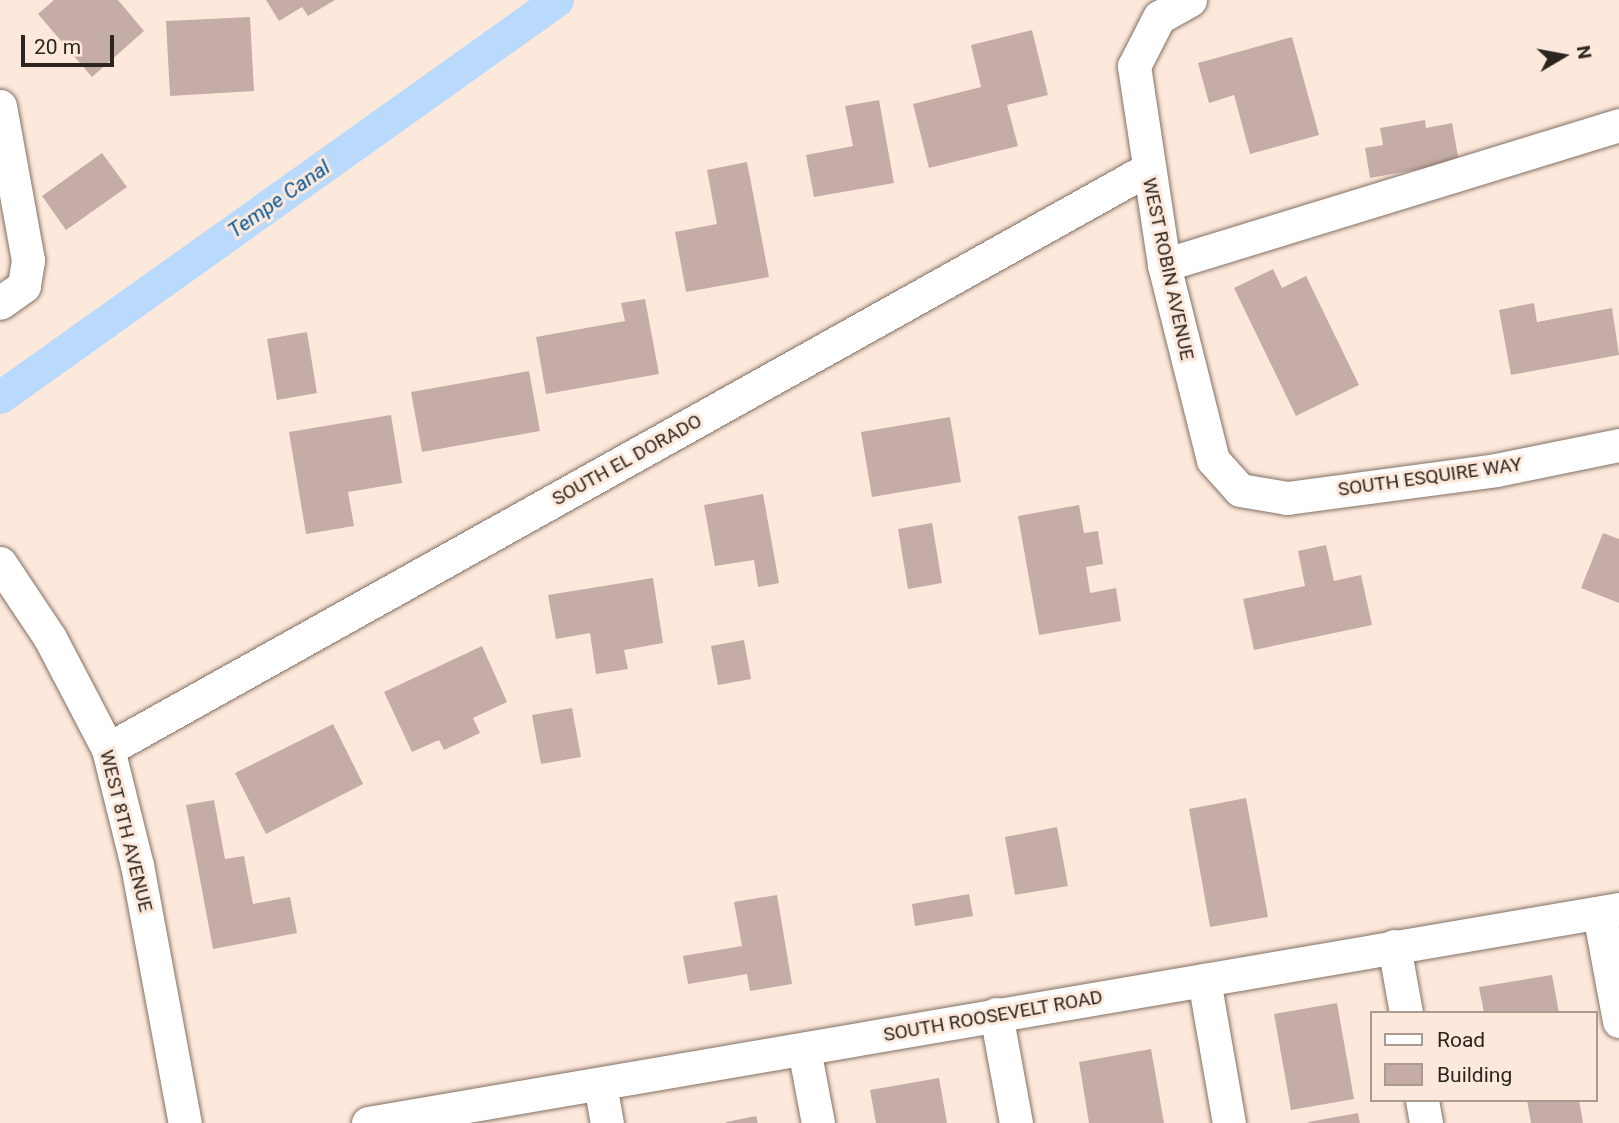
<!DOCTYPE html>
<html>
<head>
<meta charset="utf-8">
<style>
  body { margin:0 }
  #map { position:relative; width:1619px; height:1123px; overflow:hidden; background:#fde9db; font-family:Roboto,sans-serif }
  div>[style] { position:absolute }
  .canal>* { height:33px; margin:-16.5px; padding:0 16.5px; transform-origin:16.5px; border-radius:16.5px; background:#b9dafd }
  .building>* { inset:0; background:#c5aca7 }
  .roads { filter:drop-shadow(0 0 2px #827164) drop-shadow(0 0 2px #827164) }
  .minor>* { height:33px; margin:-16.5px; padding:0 16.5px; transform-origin:16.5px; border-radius:16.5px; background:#fff }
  span { translate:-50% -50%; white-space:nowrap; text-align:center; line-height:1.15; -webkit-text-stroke:6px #fde9db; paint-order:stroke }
  .street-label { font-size:19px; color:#2d2620 }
  .water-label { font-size:21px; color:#04599c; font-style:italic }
  .legend { position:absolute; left:1370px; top:1011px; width:228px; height:91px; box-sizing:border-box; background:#fde9db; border:2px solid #aa9b90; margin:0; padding:9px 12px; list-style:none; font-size:21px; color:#2d2620 }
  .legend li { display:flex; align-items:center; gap:14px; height:35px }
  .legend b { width:35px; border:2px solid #aa9b90 }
  .north { position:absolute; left:1528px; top:21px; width:70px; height:70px; -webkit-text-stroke:5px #fde9db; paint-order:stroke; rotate:80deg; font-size:19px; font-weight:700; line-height:28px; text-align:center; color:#2d2620 }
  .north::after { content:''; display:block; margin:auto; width:24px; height:32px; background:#2d2620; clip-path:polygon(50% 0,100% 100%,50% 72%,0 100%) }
  .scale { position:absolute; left:21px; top:35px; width:93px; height:32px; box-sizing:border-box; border:4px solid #2d2620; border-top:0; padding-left:9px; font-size:21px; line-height:24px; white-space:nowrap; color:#2d2620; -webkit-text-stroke:5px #fde9db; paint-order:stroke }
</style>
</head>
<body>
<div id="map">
  <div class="canal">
    <div style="left:0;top:397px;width:684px;rotate:-35.48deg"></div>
  </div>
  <div class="building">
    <div style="clip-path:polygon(54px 0,118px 0,144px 31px,92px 77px,38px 14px)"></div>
    <div style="clip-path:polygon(266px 0,335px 0,308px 16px,302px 7px,279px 21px)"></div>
    <div style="clip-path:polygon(250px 17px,254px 91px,170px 96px,166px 21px)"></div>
    <div style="clip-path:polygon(1032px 30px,1048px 95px,1007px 105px,1018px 146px,929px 168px,913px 104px,981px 87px,971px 45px)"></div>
    <div style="clip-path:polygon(1292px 37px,1319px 135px,1250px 154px,1234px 95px,1209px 103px,1198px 63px)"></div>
    <div style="clip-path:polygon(879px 100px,894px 183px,814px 197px,806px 155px,853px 146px,845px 106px)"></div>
    <div style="clip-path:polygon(1425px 120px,1426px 128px,1452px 123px,1459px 162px,1370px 178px,1365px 148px,1383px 145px,1380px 128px)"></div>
    <div style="clip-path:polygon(102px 153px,127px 187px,66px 230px,42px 196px)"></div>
    <div style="clip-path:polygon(747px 162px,769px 277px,686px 292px,675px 232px,717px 224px,707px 170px)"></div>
    <div style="clip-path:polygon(1273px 269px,1282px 288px,1306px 276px,1359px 385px,1296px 416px,1234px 288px)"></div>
    <div style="clip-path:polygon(645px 299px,659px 374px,546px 394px,536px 337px,625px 321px,621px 303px)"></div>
    <div style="clip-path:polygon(1534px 303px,1537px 322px,1612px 308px,1619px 355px,1511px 375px,1499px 310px)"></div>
    <div style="clip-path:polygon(307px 332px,317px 393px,277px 400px,267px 339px)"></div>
    <div style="clip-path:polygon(529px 371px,540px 431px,422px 452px,411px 392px)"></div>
    <div style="clip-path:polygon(391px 415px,402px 483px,348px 492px,354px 526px,306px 534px,289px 432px)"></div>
    <div style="clip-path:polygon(950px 417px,961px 482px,872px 497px,861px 432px)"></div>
    <div style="clip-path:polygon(763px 494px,779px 583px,758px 587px,754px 560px,715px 566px,704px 505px)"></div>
    <div style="clip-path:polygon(1079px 505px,1084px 533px,1098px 531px,1103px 564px,1086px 567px,1090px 593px,1116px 588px,1121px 621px,1039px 635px,1018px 516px)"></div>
    <div style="clip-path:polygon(932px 523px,942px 583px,908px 589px,898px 529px)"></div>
    <div style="clip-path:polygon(1603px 533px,1619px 539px,1619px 603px,1581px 588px)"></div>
    <div style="clip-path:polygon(1326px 545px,1334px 581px,1361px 575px,1372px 625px,1254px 650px,1243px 599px,1305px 586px,1298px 551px)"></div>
    <div style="clip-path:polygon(653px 578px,663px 643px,624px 650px,628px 669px,596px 674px,590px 633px,556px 639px,548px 595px)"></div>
    <div style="clip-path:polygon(744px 640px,751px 679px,718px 685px,711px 646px)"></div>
    <div style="clip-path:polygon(482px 646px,507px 702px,473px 718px,480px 733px,444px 750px,439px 740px,412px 752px,384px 692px)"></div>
    <div style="clip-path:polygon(572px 708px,581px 757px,541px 764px,532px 715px)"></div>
    <div style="clip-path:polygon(333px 724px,363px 784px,266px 834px,235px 773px)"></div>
    <div style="clip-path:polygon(1246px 798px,1268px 917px,1210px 927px,1189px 809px)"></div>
    <div style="clip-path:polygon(214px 800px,225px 859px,244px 856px,253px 904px,290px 897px,297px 933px,213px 949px,186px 805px)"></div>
    <div style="clip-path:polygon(1057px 827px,1068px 886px,1015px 895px,1005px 837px)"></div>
    <div style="clip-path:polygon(969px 894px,973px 916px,915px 926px,912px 904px)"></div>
    <div style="clip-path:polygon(777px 895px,792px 984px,750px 991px,747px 974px,688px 984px,683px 956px,742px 946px,734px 902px)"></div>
    <div style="clip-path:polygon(1552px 975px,1559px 1013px,1484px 1013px,1479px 987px)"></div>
    <div style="clip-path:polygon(1337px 1003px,1354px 1099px,1291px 1110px,1274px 1014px)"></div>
    <div style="clip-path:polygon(1151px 1049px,1164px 1123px,1089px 1123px,1079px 1062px)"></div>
    <div style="clip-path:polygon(939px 1078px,947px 1123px,876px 1123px,870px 1090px)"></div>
    <div style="clip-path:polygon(1527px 1100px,1579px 1100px,1583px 1123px,1531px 1123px)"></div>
    <div style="clip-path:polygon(1358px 1113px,1360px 1123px,1309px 1123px,1308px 1122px)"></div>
    <div style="clip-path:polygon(756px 1116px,758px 1123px,726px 1123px,726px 1122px)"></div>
  </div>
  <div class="roads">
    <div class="minor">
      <div style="left:1190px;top:0;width:35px;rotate:151deg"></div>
      <div style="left:1159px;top:17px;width:55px;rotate:117deg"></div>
      <div style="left:1134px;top:66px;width:201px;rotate:81.4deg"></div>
      <div style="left:1164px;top:265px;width:201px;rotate:75.9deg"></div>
      <div style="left:1213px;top:460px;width:40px;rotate:48deg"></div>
      <div style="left:1240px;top:490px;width:48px;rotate:9.7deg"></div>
      <div style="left:1287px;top:498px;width:211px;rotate:-7.6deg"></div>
      <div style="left:1496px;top:470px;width:126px;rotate:-11.5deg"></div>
      <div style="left:0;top:106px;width:157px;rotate:79.7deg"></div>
      <div style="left:28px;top:260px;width:26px;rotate:99deg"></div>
      <div style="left:24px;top:286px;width:29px;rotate:145deg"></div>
      <div style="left:1164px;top:265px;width:476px;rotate:-17.1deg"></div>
      <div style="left:0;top:563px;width:90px;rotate:56.3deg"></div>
      <div style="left:50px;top:638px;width:125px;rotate:62.4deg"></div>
      <div style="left:108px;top:749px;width:120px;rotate:76deg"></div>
      <div style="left:137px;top:865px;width:262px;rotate:79.5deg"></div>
      <div style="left:108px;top:749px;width:1189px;rotate:-29.15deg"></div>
      <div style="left:1599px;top:913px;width:110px;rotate:79.5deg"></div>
      <div style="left:1394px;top:946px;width:68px;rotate:79.8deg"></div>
      <div style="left:1204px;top:980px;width:145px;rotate:80.1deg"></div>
      <div style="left:996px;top:1014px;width:111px;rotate:79.6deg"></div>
      <div style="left:804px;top:1049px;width:75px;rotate:79.3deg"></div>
      <div style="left:600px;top:1084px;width:40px;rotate:80deg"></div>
      <div style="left:1422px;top:1100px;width:23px;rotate:80deg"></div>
      <div style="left:368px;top:1123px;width:1269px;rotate:-9.71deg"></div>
    </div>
  </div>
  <div class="street-label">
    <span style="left:1168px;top:269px;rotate:78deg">WEST ROBIN AVENUE</span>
    <span style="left:627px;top:460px;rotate:-29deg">SOUTH EL DORADO</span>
    <span style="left:1430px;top:477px;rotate:-8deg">SOUTH ESQUIRE WAY</span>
    <span style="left:126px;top:831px;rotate:76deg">WEST 8TH AVENUE</span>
    <span style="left:993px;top:1016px;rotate:-10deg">SOUTH ROOSEVELT ROAD</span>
  </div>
  <div class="water-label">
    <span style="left:279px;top:199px;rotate:-35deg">Tempe Canal</span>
  </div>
  <ul class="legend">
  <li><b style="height:9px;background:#fff"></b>Road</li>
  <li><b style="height:19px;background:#c5aca7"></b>Building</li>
  </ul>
  <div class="north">N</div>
  <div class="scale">20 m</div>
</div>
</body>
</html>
